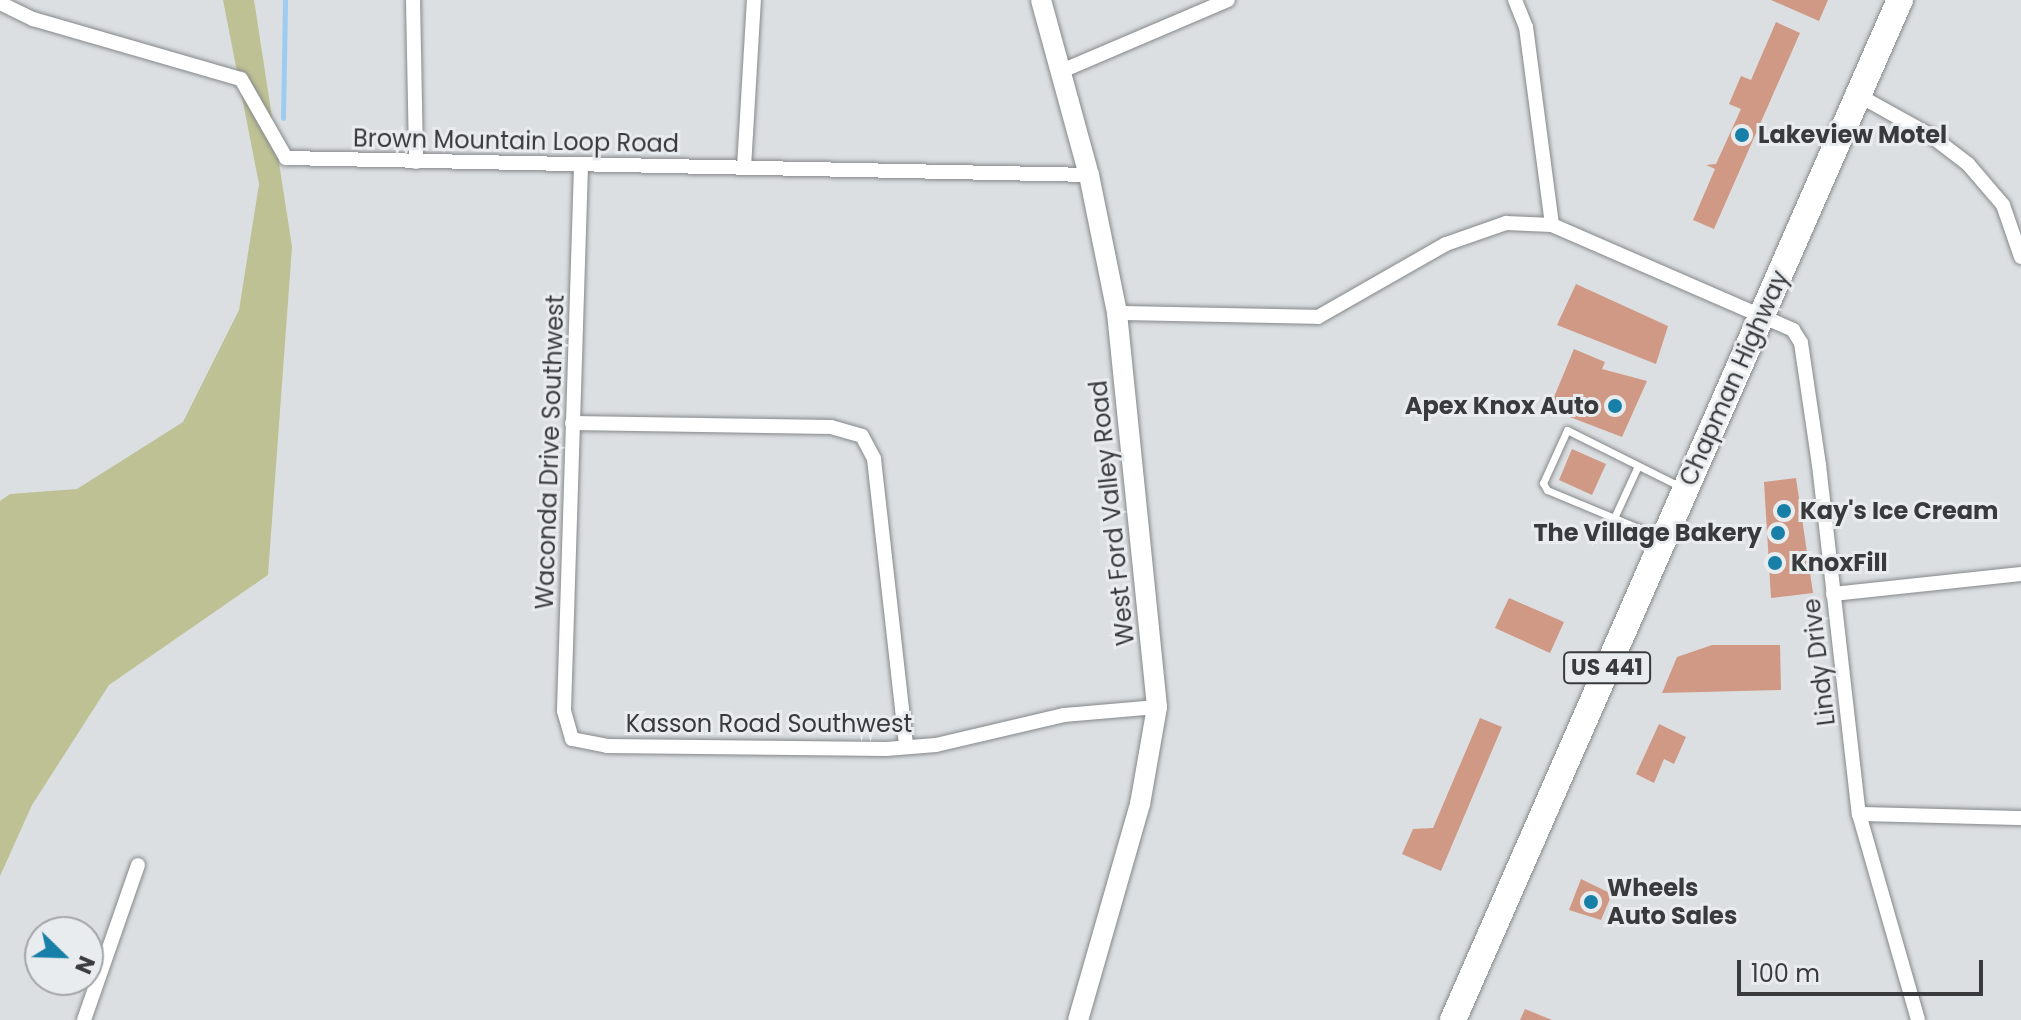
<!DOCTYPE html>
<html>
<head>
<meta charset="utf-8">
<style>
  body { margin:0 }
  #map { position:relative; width:2021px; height:1020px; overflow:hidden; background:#dcdfe1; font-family:Poppins,sans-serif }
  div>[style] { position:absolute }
  .green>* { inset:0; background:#bec194 }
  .stream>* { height:5px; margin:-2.5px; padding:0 2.5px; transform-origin:2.5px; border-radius:2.5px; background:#9dccf0 }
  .building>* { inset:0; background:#cf9985 }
  .roads { filter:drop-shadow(0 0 2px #85888a) drop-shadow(0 0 2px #85888a) }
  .lane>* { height:7px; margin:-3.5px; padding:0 3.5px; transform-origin:3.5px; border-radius:3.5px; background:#fff }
  .street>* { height:14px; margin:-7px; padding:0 7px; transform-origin:7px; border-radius:7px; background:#fff }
  .secondary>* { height:20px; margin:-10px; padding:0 10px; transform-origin:10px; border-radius:10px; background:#fff }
  .highway>* { height:26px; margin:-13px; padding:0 13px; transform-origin:13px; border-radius:13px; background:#fff }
  .dots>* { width:22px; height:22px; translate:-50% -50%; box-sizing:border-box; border:4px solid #e9ecee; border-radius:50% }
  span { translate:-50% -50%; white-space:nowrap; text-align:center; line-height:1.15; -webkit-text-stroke:6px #e9ecee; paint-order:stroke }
  .shield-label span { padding:2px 6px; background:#e9ecee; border:2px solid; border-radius:6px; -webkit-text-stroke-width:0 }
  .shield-label { font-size:22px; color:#393a3b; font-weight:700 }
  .poi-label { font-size:24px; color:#393a3b; font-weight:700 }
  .left { translate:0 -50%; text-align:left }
  .right { translate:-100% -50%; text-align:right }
  .street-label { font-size:24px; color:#393a3b }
  .north { position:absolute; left:24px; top:916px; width:80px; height:80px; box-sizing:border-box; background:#e9ecee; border:2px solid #a3a5a6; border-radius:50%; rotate:113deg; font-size:22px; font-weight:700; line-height:32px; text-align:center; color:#393a3b }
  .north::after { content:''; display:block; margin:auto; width:28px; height:36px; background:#187fa9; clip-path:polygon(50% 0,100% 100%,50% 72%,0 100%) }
  .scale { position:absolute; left:1737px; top:960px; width:246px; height:36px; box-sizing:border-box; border:4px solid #393a3b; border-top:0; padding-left:10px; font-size:24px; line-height:28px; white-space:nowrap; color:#393a3b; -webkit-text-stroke:6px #e9ecee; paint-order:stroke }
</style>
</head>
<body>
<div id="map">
  <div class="green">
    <div style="clip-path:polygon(223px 0,254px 0,292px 247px,268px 575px,109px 685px,32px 805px,0 876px,0 501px,10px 494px,77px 489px,183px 422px,239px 310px,259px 184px)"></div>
  </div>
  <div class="stream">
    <div style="left:283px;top:118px;width:118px;rotate:-89deg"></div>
  </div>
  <div class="building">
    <div style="clip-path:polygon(1771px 0,1828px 0,1819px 21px)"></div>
    <div style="clip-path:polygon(1776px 22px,1800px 33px,1714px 229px,1693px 220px,1715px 169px,1706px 165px,1716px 164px,1741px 109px,1729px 104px,1741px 76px,1751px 80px)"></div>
    <div style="clip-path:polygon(1576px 284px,1668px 326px,1656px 364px,1557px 325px)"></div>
    <div style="clip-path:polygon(1574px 349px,1605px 362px,1602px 369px,1647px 381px,1622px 437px,1549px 409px)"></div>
    <div style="clip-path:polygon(1572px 449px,1606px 464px,1592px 495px,1559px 480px)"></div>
    <div style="clip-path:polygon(1796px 478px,1813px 593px,1771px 598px,1764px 482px)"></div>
    <div style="clip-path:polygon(1509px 598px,1564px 622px,1550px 653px,1495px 628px)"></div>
    <div style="clip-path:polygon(1712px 645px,1780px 645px,1781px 690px,1662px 693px,1677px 657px)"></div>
    <div style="clip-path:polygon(1480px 718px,1502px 727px,1441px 871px,1402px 854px,1413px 829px,1433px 828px)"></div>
    <div style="clip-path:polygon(1659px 724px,1686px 737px,1674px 764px,1664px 759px,1654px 783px,1636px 774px)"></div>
    <div style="clip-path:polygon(1581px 879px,1612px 894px,1601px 920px,1569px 910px)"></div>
    <div style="clip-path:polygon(1525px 1009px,1552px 1020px,1520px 1020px)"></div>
  </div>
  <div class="roads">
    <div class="lane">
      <div style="left:1614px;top:518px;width:55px;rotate:-65.3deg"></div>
      <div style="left:1660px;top:537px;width:122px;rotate:-157.4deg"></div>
      <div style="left:1547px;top:490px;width:8px;rotate:-120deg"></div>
      <div style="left:1543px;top:483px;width:58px;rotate:-65.6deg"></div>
      <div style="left:1567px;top:430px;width:125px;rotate:26.6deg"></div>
    </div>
    <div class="street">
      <div style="left:413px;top:0;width:162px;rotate:88.9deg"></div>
      <div style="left:1515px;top:0;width:29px;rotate:68deg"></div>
      <div style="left:1526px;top:27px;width:200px;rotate:82.5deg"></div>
      <div style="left:0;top:3px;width:37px;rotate:26deg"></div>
      <div style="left:33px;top:19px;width:216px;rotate:16.1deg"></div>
      <div style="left:241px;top:79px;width:91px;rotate:60.3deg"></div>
      <div style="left:286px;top:158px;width:803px;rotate:1.21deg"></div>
      <div style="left:1064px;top:70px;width:178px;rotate:-23.1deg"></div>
      <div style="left:1858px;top:95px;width:82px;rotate:29.1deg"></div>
      <div style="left:1930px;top:135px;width:48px;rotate:37.3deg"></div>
      <div style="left:1968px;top:164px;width:54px;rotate:49.5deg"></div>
      <div style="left:2003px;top:205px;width:55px;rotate:70.9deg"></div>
      <div style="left:581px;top:166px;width:545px;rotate:91.79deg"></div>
      <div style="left:564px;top:711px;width:29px;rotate:74deg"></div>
      <div style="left:572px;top:739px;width:36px;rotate:11deg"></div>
      <div style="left:607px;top:746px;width:279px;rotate:0.6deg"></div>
      <div style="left:886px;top:749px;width:50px;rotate:-4.6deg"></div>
      <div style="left:936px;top:745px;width:131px;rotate:-13.2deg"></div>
      <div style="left:1064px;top:715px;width:93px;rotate:-4.9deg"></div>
      <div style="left:744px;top:167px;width:167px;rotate:-86.6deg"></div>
      <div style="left:1117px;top:313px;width:201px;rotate:1.1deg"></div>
      <div style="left:1318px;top:317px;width:147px;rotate:-29.7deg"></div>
      <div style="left:1446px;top:244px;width:64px;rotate:-19.3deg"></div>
      <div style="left:1506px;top:223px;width:46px;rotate:2.5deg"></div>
      <div style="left:1552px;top:225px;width:263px;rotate:23.5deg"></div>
      <div style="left:1793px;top:330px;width:15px;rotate:58deg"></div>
      <div style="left:1801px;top:343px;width:123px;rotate:81.6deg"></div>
      <div style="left:1819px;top:465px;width:351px;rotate:83.5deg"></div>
      <div style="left:1859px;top:814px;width:214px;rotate:74deg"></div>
      <div style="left:572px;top:423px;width:259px;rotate:0.9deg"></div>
      <div style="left:831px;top:427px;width:32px;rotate:16deg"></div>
      <div style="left:862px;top:436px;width:26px;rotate:62deg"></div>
      <div style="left:874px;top:459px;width:289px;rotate:83.6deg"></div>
      <div style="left:1833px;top:594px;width:189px;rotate:-6.1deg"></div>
      <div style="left:1859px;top:814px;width:162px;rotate:1.4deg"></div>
      <div style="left:84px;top:1020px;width:164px;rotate:-70.8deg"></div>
    </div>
    <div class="secondary">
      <div style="left:1041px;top:0;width:181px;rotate:74.7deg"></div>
      <div style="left:1089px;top:175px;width:141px;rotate:78.5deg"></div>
      <div style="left:1117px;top:313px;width:396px;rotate:84.2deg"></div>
      <div style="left:1157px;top:707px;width:98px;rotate:99.9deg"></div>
      <div style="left:1140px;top:804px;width:225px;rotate:106deg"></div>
    </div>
    <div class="highway">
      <div style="left:1453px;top:1020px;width:1114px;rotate:-66.34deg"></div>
    </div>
  </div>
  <div class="dots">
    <div style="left:1742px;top:135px;background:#187fa9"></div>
    <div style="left:1615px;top:406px;background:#187fa9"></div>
    <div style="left:1784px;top:511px;background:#187fa9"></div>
    <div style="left:1778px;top:533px;background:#187fa9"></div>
    <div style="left:1775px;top:563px;background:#187fa9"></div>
    <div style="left:1591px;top:902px;background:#187fa9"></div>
  </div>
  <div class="shield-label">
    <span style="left:1607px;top:668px">US 441</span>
  </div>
  <div class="poi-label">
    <span class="left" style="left:1758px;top:135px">Lakeview Motel</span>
    <span class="right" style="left:1599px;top:406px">Apex Knox Auto</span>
    <span class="left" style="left:1800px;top:511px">Kay's Ice Cream</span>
    <span class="right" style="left:1762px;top:533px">The Village Bakery</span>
    <span class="left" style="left:1791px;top:563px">KnoxFill</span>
    <span class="left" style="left:1607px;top:902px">Wheels<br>Auto Sales</span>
  </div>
  <div class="street-label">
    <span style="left:516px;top:141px;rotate:1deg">Brown Mountain Loop Road</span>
    <span style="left:1734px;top:378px;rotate:-66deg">Chapman Highway</span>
    <span style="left:550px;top:452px;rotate:-88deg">Waconda Drive Southwest</span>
    <span style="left:1112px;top:513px;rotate:-96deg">West Ford Valley Road</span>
    <span style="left:1819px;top:662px;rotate:-97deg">Lindy Drive</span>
    <span style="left:769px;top:724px">Kasson Road Southwest</span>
  </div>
  <div class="north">N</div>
  <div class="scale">100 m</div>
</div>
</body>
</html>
